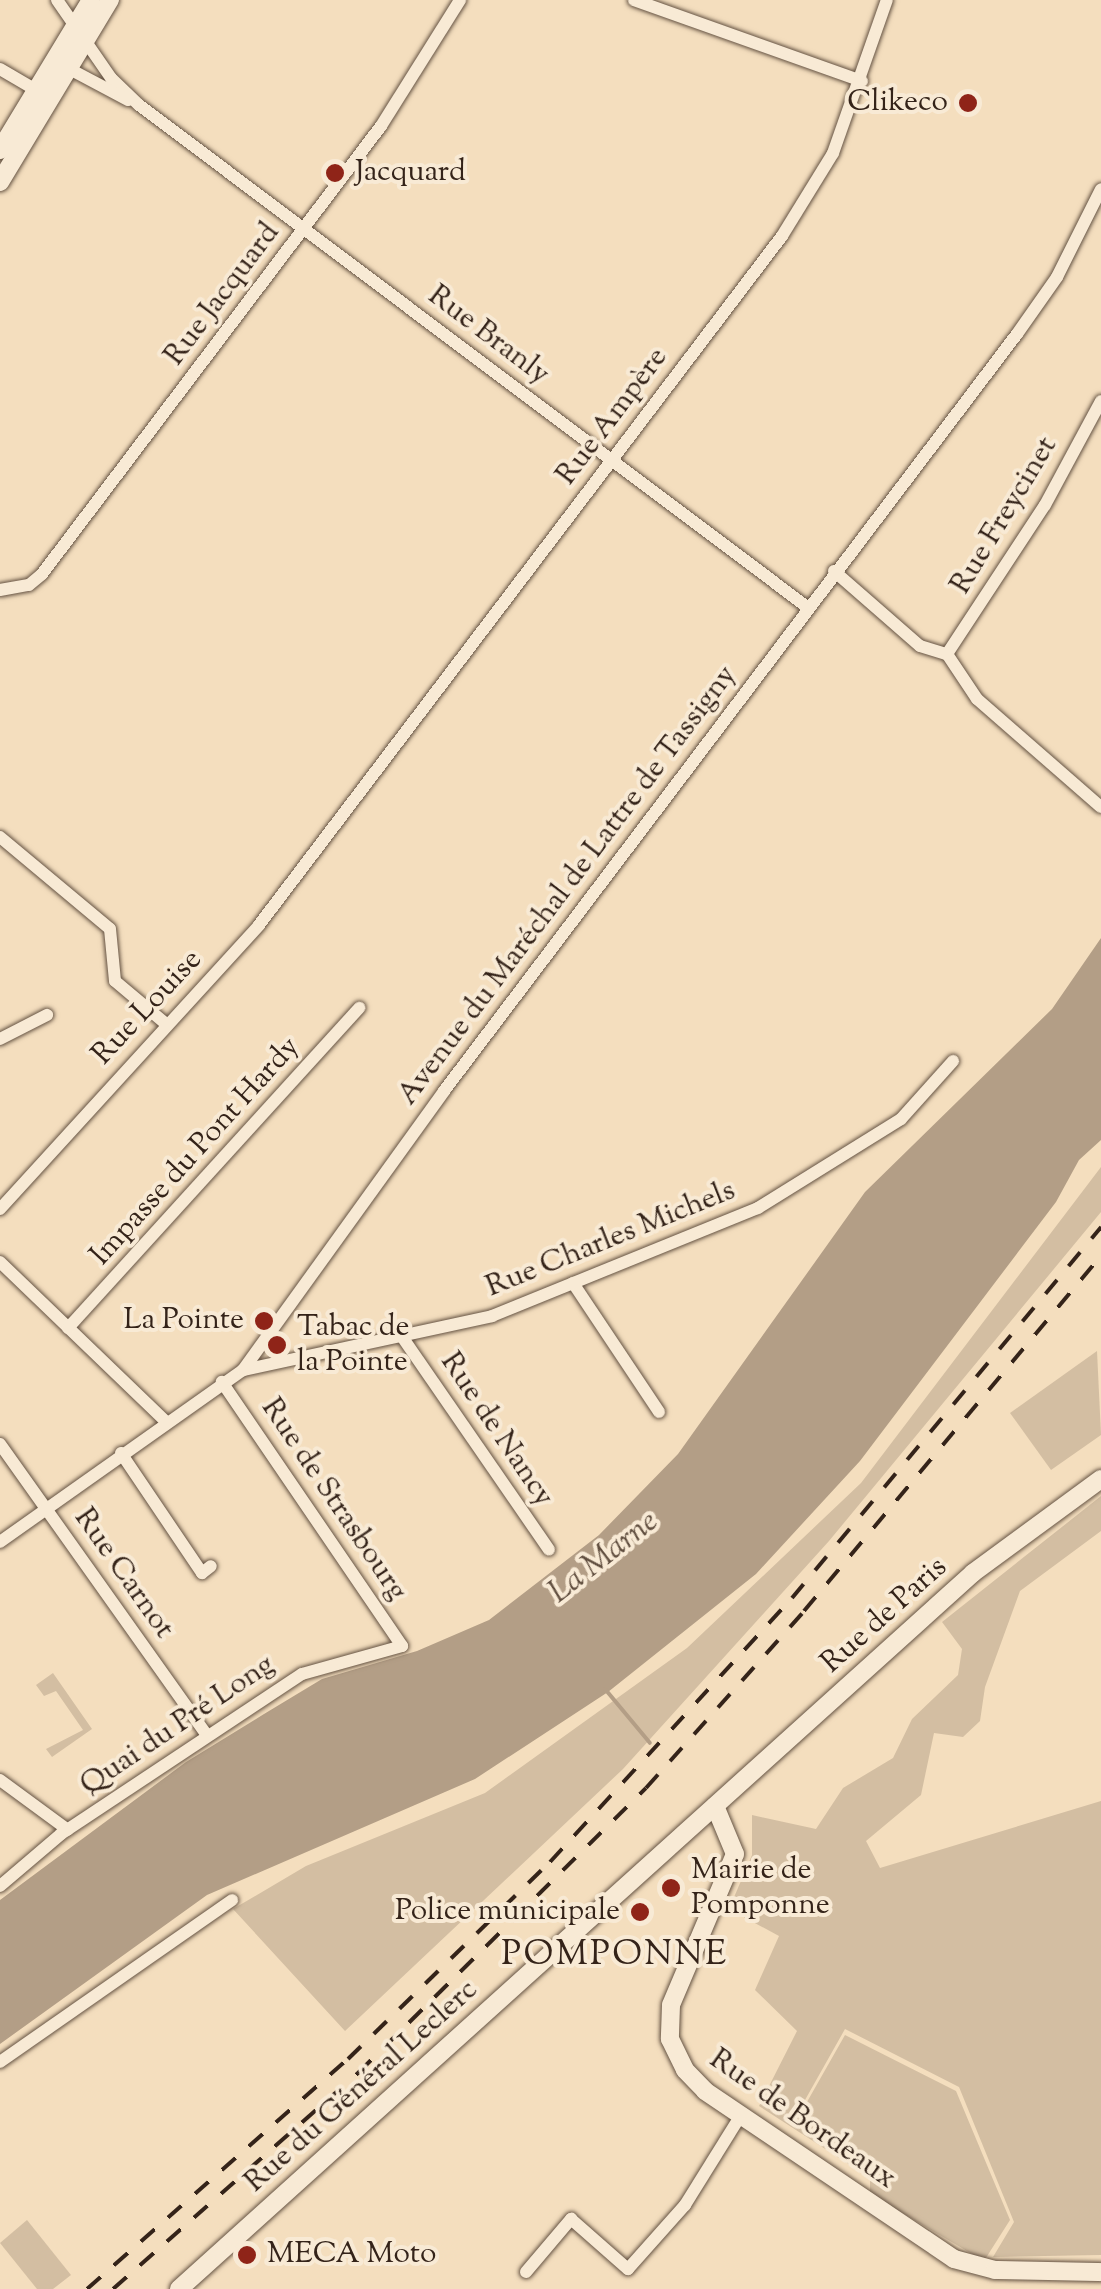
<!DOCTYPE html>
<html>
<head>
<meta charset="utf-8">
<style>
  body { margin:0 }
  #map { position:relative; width:1101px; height:2289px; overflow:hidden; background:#f4debe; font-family:"Sorts Mill Goudy",serif }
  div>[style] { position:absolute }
  .green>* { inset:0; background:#d3bea2 }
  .water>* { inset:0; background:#b39e86 }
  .stream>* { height:4px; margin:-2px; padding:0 2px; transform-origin:2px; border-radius:2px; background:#b39e86 }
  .roads { filter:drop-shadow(0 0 2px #645242) drop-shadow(0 0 2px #645242) }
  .minor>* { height:12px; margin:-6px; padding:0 6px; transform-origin:6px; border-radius:6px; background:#f8ead5 }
  .secondary>* { height:18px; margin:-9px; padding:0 9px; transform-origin:9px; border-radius:9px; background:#f8ead5 }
  .rail>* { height:4px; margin-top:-2px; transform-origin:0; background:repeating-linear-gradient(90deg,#342319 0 18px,transparent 0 36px) }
  .dots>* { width:28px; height:28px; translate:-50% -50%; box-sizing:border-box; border:5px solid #f8ead5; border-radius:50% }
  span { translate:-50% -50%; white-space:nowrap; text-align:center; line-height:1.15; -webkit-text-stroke:8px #f8ead5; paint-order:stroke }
  .poi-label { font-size:30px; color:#342319 }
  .right { translate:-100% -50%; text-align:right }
  .left { translate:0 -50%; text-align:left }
  .street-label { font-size:30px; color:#342319 }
  .water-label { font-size:32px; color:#604e3f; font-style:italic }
  .quarter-label { font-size:35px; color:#342319; letter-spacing:2.5px }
</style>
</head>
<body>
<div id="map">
  <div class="green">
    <div style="clip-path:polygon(1101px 1167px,1101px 1212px,829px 1541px,623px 1769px,345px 2031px,233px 1909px,306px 1866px,485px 1793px,687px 1648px,861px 1483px)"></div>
    <div style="clip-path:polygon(1097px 1351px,1101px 1435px,1051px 1470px,1010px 1413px)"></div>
    <div style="clip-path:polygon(1101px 1496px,1101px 1531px,1020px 1591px,985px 1687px,980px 1721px,963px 1737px,934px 1733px,921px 1795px,866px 1841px,880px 1868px,1101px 1801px,1101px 2255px,993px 2257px,1014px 2222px,959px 2087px,845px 2029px,796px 2116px,811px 2124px,799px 2116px,845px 2035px,956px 2091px,1010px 2220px,984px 2261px,870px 2194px,870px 2178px,759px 2106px,797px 2031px,755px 1990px,779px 1936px,729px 1909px,752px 1855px,752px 1815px,816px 1829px,843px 1788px,893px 1758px,912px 1719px,958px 1675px,962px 1649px,942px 1622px)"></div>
    <div style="clip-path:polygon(53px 1673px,92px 1729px,52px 1757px,46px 1749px,83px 1730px,56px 1691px,44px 1696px,36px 1685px)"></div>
    <div style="clip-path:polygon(27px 2220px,71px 2275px,53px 2289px,37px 2289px,0 2243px)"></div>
  </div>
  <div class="water">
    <div style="clip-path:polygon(1101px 938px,1101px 1140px,1079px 1160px,1056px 1202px,860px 1461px,756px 1574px,608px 1692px,475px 1779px,207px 1895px,0 2044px,0 1900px,186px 1762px,264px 1714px,322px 1679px,417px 1651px,489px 1620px,599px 1535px,678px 1454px,865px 1192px,1052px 1009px)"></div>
  </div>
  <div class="stream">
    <div style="left:605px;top:1689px;width:70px;rotate:50.2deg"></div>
  </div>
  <div class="roads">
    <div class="minor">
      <div style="left:57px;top:0;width:95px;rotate:55.3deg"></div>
      <div style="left:111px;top:78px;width:39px;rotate:44deg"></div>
      <div style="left:139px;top:105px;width:836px;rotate:36.92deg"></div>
      <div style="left:634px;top:0;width:242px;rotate:19.6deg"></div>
      <div style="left:62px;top:65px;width:75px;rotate:27.9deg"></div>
      <div style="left:0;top:69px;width:48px;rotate:30.3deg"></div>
      <div style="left:834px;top:571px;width:114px;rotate:41.1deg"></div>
      <div style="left:920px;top:646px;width:28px;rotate:17deg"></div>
      <div style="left:947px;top:654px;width:54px;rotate:56.3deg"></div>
      <div style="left:977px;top:699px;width:164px;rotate:41.1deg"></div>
      <div style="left:0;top:590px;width:29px;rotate:-10deg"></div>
      <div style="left:29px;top:585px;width:17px;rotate:-40deg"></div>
      <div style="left:42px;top:574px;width:562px;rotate:-52.89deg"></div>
      <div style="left:381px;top:126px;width:149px;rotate:-57.9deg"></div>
      <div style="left:947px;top:654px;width:178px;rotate:-56.7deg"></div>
      <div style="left:1045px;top:505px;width:118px;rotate:-61.7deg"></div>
      <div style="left:0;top:837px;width:143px;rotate:39.9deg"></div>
      <div style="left:110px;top:929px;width:52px;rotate:84.5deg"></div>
      <div style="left:115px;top:981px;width:67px;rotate:40.1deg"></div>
      <div style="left:0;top:1039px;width:53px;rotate:-27.1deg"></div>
      <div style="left:0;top:1209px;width:384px;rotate:-47.6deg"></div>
      <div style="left:259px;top:925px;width:865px;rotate:-52.8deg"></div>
      <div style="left:782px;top:236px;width:97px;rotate:-58.4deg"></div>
      <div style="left:833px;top:153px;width:162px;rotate:-70.6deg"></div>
      <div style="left:0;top:1262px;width:229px;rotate:43.9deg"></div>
      <div style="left:573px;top:1283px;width:155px;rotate:56.3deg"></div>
      <div style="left:68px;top:1328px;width:433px;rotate:-47.7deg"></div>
      <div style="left:403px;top:1338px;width:257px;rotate:55.4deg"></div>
      <div style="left:243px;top:1370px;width:255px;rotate:-12.2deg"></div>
      <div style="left:492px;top:1316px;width:287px;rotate:-22.1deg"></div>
      <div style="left:758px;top:1208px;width:168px;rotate:-31.9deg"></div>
      <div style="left:901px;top:1119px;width:78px;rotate:-48.1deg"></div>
      <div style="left:0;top:1444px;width:356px;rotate:54.6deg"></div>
      <div style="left:121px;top:1453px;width:145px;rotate:56deg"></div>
      <div style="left:202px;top:1573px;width:11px;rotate:-38deg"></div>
      <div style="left:0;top:1542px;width:298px;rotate:-35.3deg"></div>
      <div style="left:243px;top:1370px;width:344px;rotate:-54.2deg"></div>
      <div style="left:444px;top:1091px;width:949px;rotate:-52.88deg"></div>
      <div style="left:1017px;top:334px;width:70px;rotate:-54.9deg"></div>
      <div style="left:1057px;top:277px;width:98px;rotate:-63.4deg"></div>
      <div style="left:0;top:1780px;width:84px;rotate:36.3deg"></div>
      <div style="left:0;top:1886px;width:80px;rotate:-40.4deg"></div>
      <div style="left:61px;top:1834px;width:289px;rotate:-33.6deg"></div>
      <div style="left:302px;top:1674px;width:104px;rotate:-15.6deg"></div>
      <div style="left:402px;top:1646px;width:320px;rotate:-124.3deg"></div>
      <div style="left:0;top:2062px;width:283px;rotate:-34.9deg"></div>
      <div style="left:526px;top:2272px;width:70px;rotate:-49.7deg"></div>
      <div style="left:571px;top:2219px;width:76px;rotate:41.3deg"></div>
      <div style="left:628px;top:2269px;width:86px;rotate:-48.3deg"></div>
      <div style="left:685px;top:2205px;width:106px;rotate:-58.1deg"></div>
    </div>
    <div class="secondary">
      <div style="left:0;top:150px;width:175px;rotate:-58.8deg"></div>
      <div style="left:0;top:182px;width:213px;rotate:-58.9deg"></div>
      <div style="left:715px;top:1806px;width:52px;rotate:67.4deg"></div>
      <div style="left:735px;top:1854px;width:164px;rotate:113deg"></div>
      <div style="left:671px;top:2005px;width:34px;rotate:92deg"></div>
      <div style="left:670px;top:2039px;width:34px;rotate:64deg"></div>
      <div style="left:685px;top:2070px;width:29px;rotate:46deg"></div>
      <div style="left:705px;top:2091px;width:300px;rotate:34deg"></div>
      <div style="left:954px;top:2259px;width:42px;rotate:15deg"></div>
      <div style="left:995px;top:2270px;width:106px;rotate:1.1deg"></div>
      <div style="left:179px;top:2289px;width:1069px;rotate:-42.04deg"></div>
      <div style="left:973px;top:1573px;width:159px;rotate:-36.3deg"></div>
    </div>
  </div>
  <div class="rail">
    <div style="left:87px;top:2289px;width:348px;rotate:-41.4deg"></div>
    <div style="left:348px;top:2059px;width:282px;rotate:-44.3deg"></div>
    <div style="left:550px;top:1862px;width:358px;rotate:-47.5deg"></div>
    <div style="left:792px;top:1598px;width:483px;rotate:-50.2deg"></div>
    <div style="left:113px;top:2289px;width:327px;rotate:-41.4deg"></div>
    <div style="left:358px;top:2073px;width:405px;rotate:-44.7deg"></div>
    <div style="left:646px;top:1788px;width:237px;rotate:-48.2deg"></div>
    <div style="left:804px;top:1611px;width:463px;rotate:-50.1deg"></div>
  </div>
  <div class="dots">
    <div style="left:968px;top:103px;background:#8f2418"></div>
    <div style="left:335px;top:173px;background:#8f2418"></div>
    <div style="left:264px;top:1321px;background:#8f2418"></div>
    <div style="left:277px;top:1345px;background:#8f2418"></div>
    <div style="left:671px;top:1888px;background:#8f2418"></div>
    <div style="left:640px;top:1912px;background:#8f2418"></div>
    <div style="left:247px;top:2255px;background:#8f2418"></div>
  </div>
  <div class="poi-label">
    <span class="right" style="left:948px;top:103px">Clikeco</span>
    <span class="left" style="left:355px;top:173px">Jacquard</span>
    <span class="right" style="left:244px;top:1321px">La Pointe</span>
    <span class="left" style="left:297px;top:1345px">Tabac de<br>la Pointe</span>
    <span class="left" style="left:691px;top:1888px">Mairie de<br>Pomponne</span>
    <span class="right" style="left:620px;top:1912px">Police municipale</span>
    <span class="left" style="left:267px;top:2255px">MECA Moto</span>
  </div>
  <div class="street-label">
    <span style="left:223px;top:295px;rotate:-53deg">Rue Jacquard</span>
    <span style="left:488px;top:336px;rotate:37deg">Rue Branly</span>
    <span style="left:613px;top:417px;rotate:-53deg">Rue Ampère</span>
    <span style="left:1005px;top:516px;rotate:-59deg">Rue Freycinet</span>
    <span style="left:568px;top:886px;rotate:-53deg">Avenue du Maréchal de Lattre de Tassigny</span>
    <span style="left:148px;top:1008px;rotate:-47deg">Rue Louise</span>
    <span style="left:196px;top:1152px;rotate:-48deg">Impasse du Pont Hardy</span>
    <span style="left:611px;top:1240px;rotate:-22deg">Rue Charles Michels</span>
    <span style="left:496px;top:1430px;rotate:56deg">Rue de Nancy</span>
    <span style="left:333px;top:1500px;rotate:56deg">Rue de Strasbourg</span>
    <span style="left:123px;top:1574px;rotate:55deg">Rue Carnot</span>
    <span style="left:885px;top:1616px;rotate:-42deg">Rue de Paris</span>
    <span style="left:178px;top:1726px;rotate:-34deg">Quai du Pré Long</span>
    <span style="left:362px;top:2087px;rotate:-42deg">Rue du Général Leclerc</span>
    <span style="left:802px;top:2120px;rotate:35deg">Rue de Bordeaux</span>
  </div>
  <div class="water-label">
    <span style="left:604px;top:1558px;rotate:-38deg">La Marne</span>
  </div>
  <div class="quarter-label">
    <span style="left:615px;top:1956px">POMPONNE</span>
  </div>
</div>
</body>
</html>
